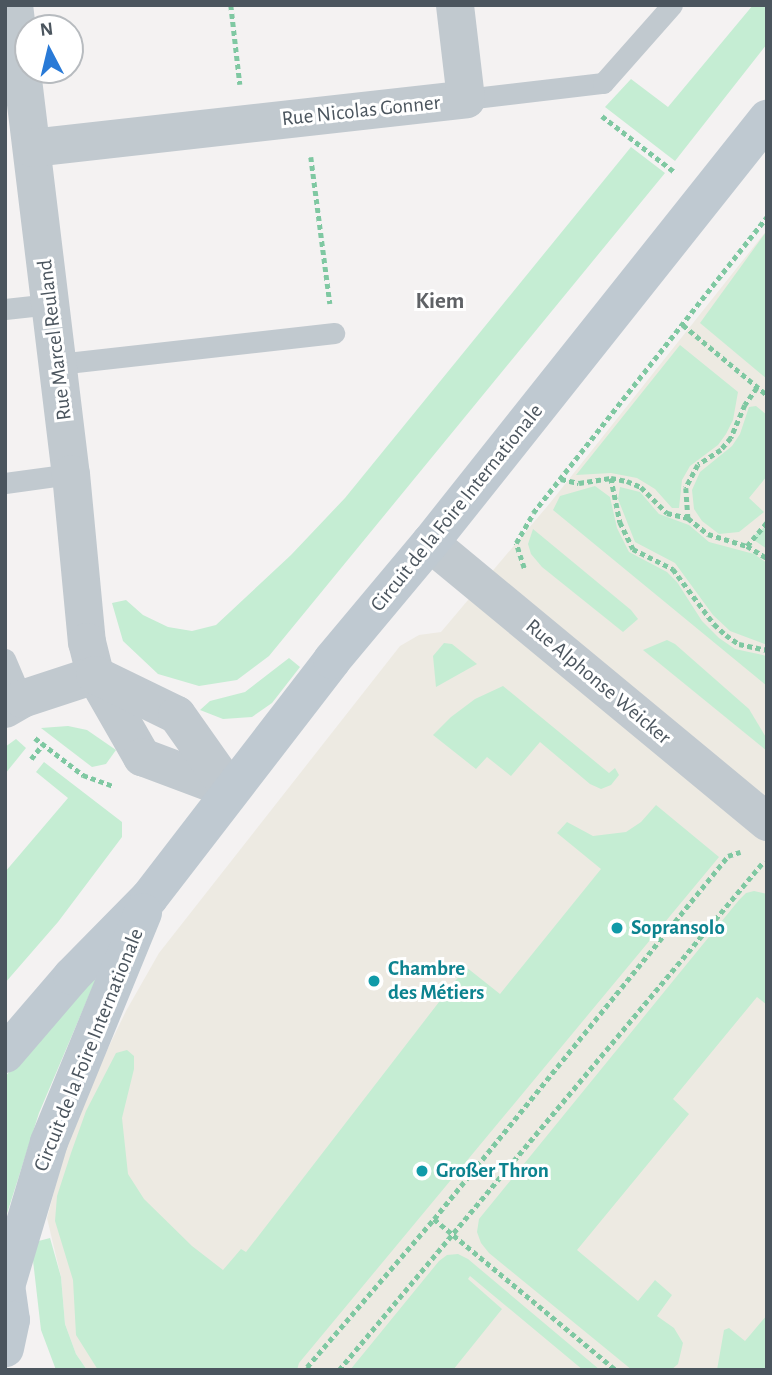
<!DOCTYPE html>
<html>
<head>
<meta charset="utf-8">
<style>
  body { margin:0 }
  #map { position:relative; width:772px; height:1375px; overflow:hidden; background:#f4f2f2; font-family:"Alegreya Sans",sans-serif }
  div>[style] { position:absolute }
  .commercial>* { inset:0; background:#edeae2 }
  .green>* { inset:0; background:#c5edd3 }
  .path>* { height:4.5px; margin-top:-2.25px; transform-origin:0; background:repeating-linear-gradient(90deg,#7fc8a2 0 5px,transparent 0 8.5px) }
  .lane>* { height:21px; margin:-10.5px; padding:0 10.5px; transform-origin:10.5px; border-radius:10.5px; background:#c1c9cf }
  .street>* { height:38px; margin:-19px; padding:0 19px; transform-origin:19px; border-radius:19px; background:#c1c9cf }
  .secondary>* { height:38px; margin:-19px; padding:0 19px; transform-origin:19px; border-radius:19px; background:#bfc9d1 }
  .dots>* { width:19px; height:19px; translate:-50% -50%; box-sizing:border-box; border:4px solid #fff; border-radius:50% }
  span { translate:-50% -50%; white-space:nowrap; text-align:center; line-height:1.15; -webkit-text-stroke:6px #fff; paint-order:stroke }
  .street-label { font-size:21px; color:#4b555e }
  .culture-label { font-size:21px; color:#0d838f; font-weight:700 }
  .left { translate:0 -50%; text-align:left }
  .neighbourhood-label { font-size:23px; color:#5f6266; font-weight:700 }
  .frame { position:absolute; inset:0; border:7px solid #4b555e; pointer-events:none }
  .north { position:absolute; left:14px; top:14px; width:70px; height:70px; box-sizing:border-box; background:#fff; border:2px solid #b7bbbf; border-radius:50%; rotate:353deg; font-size:19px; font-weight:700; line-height:28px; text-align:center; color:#4b555e }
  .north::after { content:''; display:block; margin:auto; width:24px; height:32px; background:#297ad7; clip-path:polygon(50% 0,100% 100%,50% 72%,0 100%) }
</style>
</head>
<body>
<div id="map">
  <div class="commercial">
    <div style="clip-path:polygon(767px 230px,767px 1370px,87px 1370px,76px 1354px,65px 1324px,61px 1277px,47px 1218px,66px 1147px,84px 1098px,126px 1011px,159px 953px,400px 646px,419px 635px,441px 632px,550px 503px)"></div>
  </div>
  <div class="green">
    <div style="clip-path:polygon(753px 5px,767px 5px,767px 44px,675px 161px,605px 107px,631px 79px,668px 107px)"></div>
    <div style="clip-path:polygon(631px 147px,665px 173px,269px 656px,237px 680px,199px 686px,158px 674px,123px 641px,112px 603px,126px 600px,143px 615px,168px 627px,192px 631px,216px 625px,291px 555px,345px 498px)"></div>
    <div style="clip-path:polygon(766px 232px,767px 233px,767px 379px,700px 323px)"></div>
    <div style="clip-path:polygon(680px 345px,738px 392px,733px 420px,726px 434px,718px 445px,690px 466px,682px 480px,679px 508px,672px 508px,655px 489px,637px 478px,611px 473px,576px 475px)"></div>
    <div style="clip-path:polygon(756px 406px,767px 415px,767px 476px,749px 498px,764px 512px,739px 532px,719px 534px,702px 521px,694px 509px,692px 490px,700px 472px,732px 446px,740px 434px,749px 407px)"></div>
    <div style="clip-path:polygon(595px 486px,610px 497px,617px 528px,629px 552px,667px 572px,677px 582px,702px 621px,719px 638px,735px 649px,767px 656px,767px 686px,553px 510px,560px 496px)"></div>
    <div style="clip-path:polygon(620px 487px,640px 492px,659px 514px,689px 525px,709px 542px,754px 554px,767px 563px,767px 645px,730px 631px,713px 615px,675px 563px,635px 542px,618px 499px)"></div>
    <div style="clip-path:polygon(767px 525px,767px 549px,751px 538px)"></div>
    <div style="clip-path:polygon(533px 529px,631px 610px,638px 619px,623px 632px,542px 567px,531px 554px,528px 544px)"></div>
    <div style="clip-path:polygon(667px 640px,675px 644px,749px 709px,767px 739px,767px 751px,643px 650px)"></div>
    <div style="clip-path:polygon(444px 643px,452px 644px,477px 664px,436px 687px,433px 656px)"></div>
    <div style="clip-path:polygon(289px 658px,300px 667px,272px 703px,252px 717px,223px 719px,200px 710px,210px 701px,245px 692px)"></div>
    <div style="clip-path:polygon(503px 686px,609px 773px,615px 768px,619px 775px,611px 785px,601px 789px,590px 784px,540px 742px,511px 776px,487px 757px,476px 769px,433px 735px,451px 717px,475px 699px)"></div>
    <div style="clip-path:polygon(68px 726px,87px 730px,116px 750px,106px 764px,92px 767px,41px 728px)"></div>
    <div style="clip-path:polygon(16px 739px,26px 748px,5px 774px,5px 747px)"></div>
    <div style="clip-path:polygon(44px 762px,122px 822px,122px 837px,58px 922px,5px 983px,5px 872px,68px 798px,36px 772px)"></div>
    <div style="clip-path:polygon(656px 805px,719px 857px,299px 1363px,297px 1370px,98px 1370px,76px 1335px,73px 1280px,55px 1221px,57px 1196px,71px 1153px,86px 1111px,116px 1053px,127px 1050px,134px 1056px,134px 1069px,122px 1118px,128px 1174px,144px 1199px,192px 1246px,223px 1270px,241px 1249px,246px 1252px,466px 967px,500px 994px,601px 869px,557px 833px,567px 822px,593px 836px,626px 832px,641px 822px)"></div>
    <div style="clip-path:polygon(754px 891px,767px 894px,767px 1005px,757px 997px,673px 1099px,689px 1114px,577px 1250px,638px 1301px,655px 1280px,672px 1295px,657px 1316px,674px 1328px,683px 1343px,678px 1364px,671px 1370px,632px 1370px,489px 1253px,481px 1243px,477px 1232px,479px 1219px,739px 900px,746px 893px)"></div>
    <div style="clip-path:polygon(96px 979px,39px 1113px,5px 1220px,5px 1077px,83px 983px)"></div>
    <div style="clip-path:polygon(50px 1238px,61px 1277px,65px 1324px,76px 1354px,87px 1370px,56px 1370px,41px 1330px,31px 1243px)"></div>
    <div style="clip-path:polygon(458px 1254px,468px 1259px,600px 1370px,583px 1370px,470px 1276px,468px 1279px,502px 1309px,453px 1370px,350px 1370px,439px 1261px,447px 1255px)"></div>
    <div style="clip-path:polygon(767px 1315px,767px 1370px,717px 1370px,724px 1330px,729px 1328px,745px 1341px)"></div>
  </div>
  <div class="path">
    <div style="left:231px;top:5px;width:80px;rotate:83.5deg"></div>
    <div style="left:602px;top:116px;width:93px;rotate:37.6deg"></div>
    <div style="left:311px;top:157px;width:148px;rotate:82.6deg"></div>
    <div style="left:683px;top:325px;width:109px;rotate:39.8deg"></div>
    <div style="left:757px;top:388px;width:21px;rotate:125deg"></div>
    <div style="left:745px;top:405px;width:36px;rotate:113deg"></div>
    <div style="left:731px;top:438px;width:16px;rotate:130deg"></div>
    <div style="left:721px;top:450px;width:27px;rotate:147deg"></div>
    <div style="left:698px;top:465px;width:26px;rotate:118deg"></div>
    <div style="left:686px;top:488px;width:30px;rotate:86deg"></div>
    <div style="left:688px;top:518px;width:26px;rotate:39deg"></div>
    <div style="left:708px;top:534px;width:41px;rotate:17.1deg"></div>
    <div style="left:747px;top:546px;width:23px;rotate:31deg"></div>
    <div style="left:611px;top:478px;width:45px;rotate:78.4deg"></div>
    <div style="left:620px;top:522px;width:30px;rotate:64deg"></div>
    <div style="left:633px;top:549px;width:45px;rotate:26.6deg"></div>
    <div style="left:673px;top:569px;width:69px;rotate:53.3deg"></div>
    <div style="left:714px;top:624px;width:16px;rotate:43deg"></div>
    <div style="left:726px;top:635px;width:16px;rotate:35deg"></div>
    <div style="left:739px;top:644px;width:29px;rotate:12deg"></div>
    <div style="left:561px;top:479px;width:18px;rotate:13deg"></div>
    <div style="left:579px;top:483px;width:32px;rotate:-9deg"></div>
    <div style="left:611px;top:478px;width:16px;rotate:11deg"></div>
    <div style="left:627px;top:481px;width:15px;rotate:23deg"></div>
    <div style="left:641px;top:487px;width:37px;rotate:45deg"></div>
    <div style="left:667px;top:513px;width:22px;rotate:13deg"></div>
    <div style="left:747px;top:546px;width:31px;rotate:-50deg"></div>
    <div style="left:524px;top:568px;width:26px;rotate:-108deg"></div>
    <div style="left:516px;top:543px;width:34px;rotate:-60deg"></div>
    <div style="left:533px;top:513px;width:377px;rotate:-51.7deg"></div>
    <div style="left:35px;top:738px;width:61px;rotate:37.6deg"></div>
    <div style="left:83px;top:775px;width:33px;rotate:20deg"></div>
    <div style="left:31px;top:759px;width:19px;rotate:-51deg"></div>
    <div style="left:434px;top:1219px;width:236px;rotate:39.7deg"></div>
    <div style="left:309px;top:1370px;width:4px;rotate:-124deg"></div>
    <div style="left:307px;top:1367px;width:195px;rotate:-49.4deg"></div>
    <div style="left:434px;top:1219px;width:467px;rotate:-51deg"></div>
    <div style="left:728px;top:856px;width:13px;rotate:-18deg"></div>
    <div style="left:339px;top:1370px;width:663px;rotate:-50.14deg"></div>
  </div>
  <div class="lane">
    <div style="left:466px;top:99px;width:138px;rotate:-6.7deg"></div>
    <div style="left:603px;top:83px;width:104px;rotate:-48.5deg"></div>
    <div style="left:5px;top:309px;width:46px;rotate:-6.2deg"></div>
    <div style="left:58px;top:364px;width:278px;rotate:-6.4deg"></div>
    <div style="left:5px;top:483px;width:67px;rotate:-7.8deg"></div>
    <div style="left:5px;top:659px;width:43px;rotate:67deg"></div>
  </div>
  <div class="street">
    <div style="left:14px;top:5px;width:472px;rotate:83.1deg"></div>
    <div style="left:71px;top:474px;width:169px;rotate:84.6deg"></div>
    <div style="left:87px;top:642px;width:34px;rotate:76deg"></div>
    <div style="left:95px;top:675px;width:95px;rotate:60.2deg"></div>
    <div style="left:142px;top:757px;width:94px;rotate:20.6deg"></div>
    <div style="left:32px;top:148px;width:437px;rotate:-6.4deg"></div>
    <div style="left:466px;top:99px;width:95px;rotate:-96.7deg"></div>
    <div style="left:430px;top:543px;width:438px;rotate:39.6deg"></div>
    <div style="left:5px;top:709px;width:20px;rotate:-30deg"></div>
    <div style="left:22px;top:699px;width:77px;rotate:-18.2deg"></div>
    <div style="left:95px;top:675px;width:91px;rotate:26deg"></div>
    <div style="left:177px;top:715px;width:92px;rotate:54.8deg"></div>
  </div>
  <div class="secondary">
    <div style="left:5px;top:1054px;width:103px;rotate:-49.3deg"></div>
    <div style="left:72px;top:976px;width:110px;rotate:-45.4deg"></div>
    <div style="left:149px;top:898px;width:300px;rotate:-52.4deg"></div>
    <div style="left:332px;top:660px;width:153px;rotate:-50.1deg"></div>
    <div style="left:430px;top:543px;width:542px;rotate:-51.52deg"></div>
    <div style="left:5px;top:1278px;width:42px;rotate:81.9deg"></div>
    <div style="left:11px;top:1320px;width:29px;rotate:102deg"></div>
    <div style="left:7px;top:1283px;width:147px;rotate:-73.4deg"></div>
    <div style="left:49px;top:1142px;width:248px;rotate:-67.7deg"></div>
  </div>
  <div class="dots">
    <div style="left:617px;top:928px;background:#0f9aa8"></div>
    <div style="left:374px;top:981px;background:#0f9aa8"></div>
    <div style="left:422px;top:1171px;background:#0f9aa8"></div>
  </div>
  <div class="street-label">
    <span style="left:361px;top:111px;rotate:-6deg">Rue Nicolas Gonner</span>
    <span style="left:55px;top:340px;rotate:-97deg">Rue Marcel Reuland</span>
    <span style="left:457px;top:508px;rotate:-51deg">Circuit de la Foire Internationale</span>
    <span style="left:598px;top:682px;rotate:40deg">Rue Alphonse Weicker</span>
    <span style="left:89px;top:1050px;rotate:-68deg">Circuit de la Foire Internationale</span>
  </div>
  <div class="culture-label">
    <span class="left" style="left:631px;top:928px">Sopransolo</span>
    <span class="left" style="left:388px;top:981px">Chambre<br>des Métiers</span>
    <span class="left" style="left:436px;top:1171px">Großer Thron</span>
  </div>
  <div class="neighbourhood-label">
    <span style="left:440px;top:302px">Kiem</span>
  </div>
  <div class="frame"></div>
  <div class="north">N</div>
</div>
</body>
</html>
